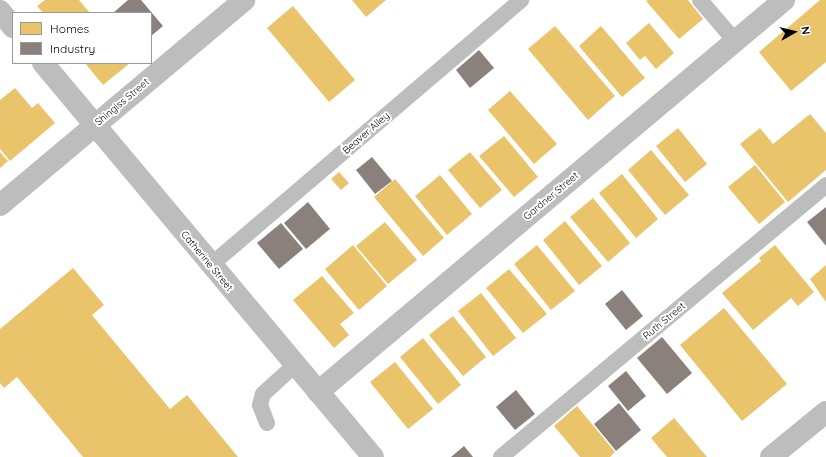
<!DOCTYPE html>
<html>
<head>
<meta charset="utf-8">
<style>
  body { margin:0 }
  #map { position:relative; width:826px; height:457px; overflow:hidden; background:#fff; font-family:Quicksand,sans-serif }
  div>[style] { position:absolute }
  .homes>* { inset:0; background:#e9c46a }
  .industry>* { inset:0; background:#8a817c }
  .service>* { height:16px; margin:-8px; padding:0 8px; transform-origin:8px; border-radius:8px; background:#bdbdbd }
  .minor>* { height:22px; margin:-11px; padding:0 11px; transform-origin:11px; border-radius:11px; background:#bdbdbd }
  span { translate:-50% -50%; white-space:nowrap; text-align:center; line-height:1.15; -webkit-text-stroke:4px #fff; paint-order:stroke }
  .street-label { font-size:10px; color:#000 }
  .legend { position:absolute; left:12px; top:12px; width:140px; height:52px; box-sizing:border-box; background:#fff; border:1px solid #999; margin:0; padding:5px 7px; list-style:none; font-size:12px; color:#000 }
  .legend li { display:flex; align-items:center; gap:8px; height:20px }
  .legend b { width:20px; border:1px solid #999 }
  .north { position:absolute; left:774px; top:12px; width:40px; height:40px; -webkit-text-stroke:3px #fff; paint-order:stroke; rotate:82deg; font-size:11px; font-weight:700; line-height:16px; text-align:center; color:#000 }
  .north::after { content:''; display:block; margin:auto; width:14px; height:18px; background:#000; clip-path:polygon(50% 0,100% 100%,50% 72%,0 100%) }
</style>
</head>
<body>
<div id="map">
  <div class="homes">
    <div style="clip-path:polygon(45px 0,79px 0,90px 13px,43px 13px,37px 6px)"></div>
    <div style="clip-path:polygon(352px 0,386px 0,366px 17px)"></div>
    <div style="clip-path:polygon(648px 0,688px 0,703px 19px,679px 39px,646px 1px)"></div>
    <div style="clip-path:polygon(820px 0,826px 0,826px 62px,791px 91px,759px 52px)"></div>
    <div style="clip-path:polygon(293px 6px,355px 80px,329px 102px,267px 28px)"></div>
    <div style="clip-path:polygon(649px 23px,674px 53px,656px 69px,645px 56px,640px 60px,626px 43px)"></div>
    <div style="clip-path:polygon(555px 26px,615px 96px,588px 120px,528px 49px)"></div>
    <div style="clip-path:polygon(601px 26px,645px 78px,622px 97px,579px 46px)"></div>
    <div style="clip-path:polygon(85px 63px,130px 63px,103px 85px)"></div>
    <div style="clip-path:polygon(15px 88px,32px 108px,38px 103px,55px 123px,10px 161px,0 149px,0 100px)"></div>
    <div style="clip-path:polygon(510px 91px,557px 144px,534px 164px,488px 110px)"></div>
    <div style="clip-path:polygon(810px 114px,826px 133px,826px 170px,788px 202px,740px 144px,760px 128px,773px 144px)"></div>
    <div style="clip-path:polygon(678px 128px,707px 164px,685px 182px,656px 146px)"></div>
    <div style="clip-path:polygon(504px 136px,538px 177px,514px 197px,479px 156px)"></div>
    <div style="clip-path:polygon(651px 150px,689px 195px,665px 215px,628px 170px)"></div>
    <div style="clip-path:polygon(0 152px,8px 161px,0 168px)"></div>
    <div style="clip-path:polygon(470px 152px,502px 190px,480px 208px,448px 170px)"></div>
    <div style="clip-path:polygon(755px 165px,785px 202px,759px 224px,728px 187px)"></div>
    <div style="clip-path:polygon(339px 172px,349px 183px,341px 190px,331px 179px)"></div>
    <div style="clip-path:polygon(622px 174px,658px 219px,636px 238px,599px 193px)"></div>
    <div style="clip-path:polygon(440px 175px,472px 214px,447px 235px,415px 196px)"></div>
    <div style="clip-path:polygon(395px 179px,444px 238px,423px 256px,374px 197px)"></div>
    <div style="clip-path:polygon(593px 198px,630px 243px,608px 262px,570px 217px)"></div>
    <div style="clip-path:polygon(565px 221px,602px 266px,579px 285px,543px 240px)"></div>
    <div style="clip-path:polygon(385px 222px,417px 260px,388px 284px,356px 246px)"></div>
    <div style="clip-path:polygon(353px 245px,387px 286px,359px 310px,325px 269px)"></div>
    <div style="clip-path:polygon(537px 245px,575px 291px,551px 310px,514px 264px)"></div>
    <div style="clip-path:polygon(775px 245px,814px 292px,798px 306px,791px 298px,753px 330px,722px 293px,761px 261px,759px 258px)"></div>
    <div style="clip-path:polygon(826px 265px,826px 302px,810px 279px)"></div>
    <div style="clip-path:polygon(73px 268px,104px 305px,92px 315px,170px 409px,187px 395px,238px 457px,83px 457px,17px 377px,4px 388px,0 383px,0 329px)"></div>
    <div style="clip-path:polygon(509px 269px,547px 314px,523px 333px,486px 288px)"></div>
    <div style="clip-path:polygon(322px 276px,354px 313px,340px 324px,349px 335px,334px 348px,293px 300px)"></div>
    <div style="clip-path:polygon(481px 293px,516px 338px,493px 356px,458px 311px)"></div>
    <div style="clip-path:polygon(724px 308px,787px 384px,742px 421px,680px 345px)"></div>
    <div style="clip-path:polygon(453px 316px,486px 357px,463px 376px,429px 335px)"></div>
    <div style="clip-path:polygon(423px 338px,461px 385px,438px 404px,400px 357px)"></div>
    <div style="clip-path:polygon(395px 362px,433px 409px,408px 429px,370px 382px)"></div>
    <div style="clip-path:polygon(577px 406px,615px 452px,610px 457px,580px 457px,554px 426px)"></div>
    <div style="clip-path:polygon(674px 418px,707px 457px,667px 457px,651px 438px)"></div>
  </div>
  <div class="industry">
    <div style="clip-path:polygon(128px 0,141px 0,163px 26px,151px 36px,151px 13px,113px 13px)"></div>
    <div style="clip-path:polygon(479px 50px,494px 68px,470px 88px,456px 70px)"></div>
    <div style="clip-path:polygon(372px 157px,392px 181px,375px 194px,356px 170px)"></div>
    <div style="clip-path:polygon(308px 202px,330px 229px,306px 249px,284px 223px)"></div>
    <div style="clip-path:polygon(826px 207px,826px 246px,807px 222px)"></div>
    <div style="clip-path:polygon(281px 223px,303px 249px,279px 269px,257px 243px)"></div>
    <div style="clip-path:polygon(622px 290px,643px 316px,626px 330px,605px 304px)"></div>
    <div style="clip-path:polygon(662px 337px,692px 373px,667px 394px,637px 358px)"></div>
    <div style="clip-path:polygon(626px 371px,646px 396px,628px 411px,608px 386px)"></div>
    <div style="clip-path:polygon(516px 390px,535px 414px,515px 430px,496px 407px)"></div>
    <div style="clip-path:polygon(619px 403px,641px 430px,616px 451px,594px 424px)"></div>
    <div style="clip-path:polygon(464px 446px,473px 457px,451px 457px)"></div>
  </div>
  <div class="service">
    <div style="left:700px;top:0;width:54px;rotate:49.5deg"></div>
    <div style="left:211px;top:265px;width:408px;rotate:-40.5deg"></div>
    <div style="left:267px;top:423px;width:19px;rotate:-111deg"></div>
    <div style="left:260px;top:405px;width:11px;rotate:-75deg"></div>
    <div style="left:263px;top:394px;width:43px;rotate:-42.2deg"></div>
    <div style="left:501px;top:457px;width:424px;rotate:-39.9deg"></div>
  </div>
  <div class="minor">
    <div style="left:0;top:11px;width:21px;rotate:51deg"></div>
    <div style="left:43px;top:63px;width:514px;rotate:50.05deg"></div>
    <div style="left:0;top:205px;width:319px;rotate:-40deg"></div>
    <div style="left:318px;top:392px;width:609px;rotate:-40.07deg"></div>
    <div style="left:771px;top:457px;width:71px;rotate:-39.3deg"></div>
  </div>
  <div class="street-label">
    <span style="left:122px;top:102px;rotate:-40deg">Shingiss Street</span>
    <span style="left:366px;top:133px;rotate:-41deg">Beaver Alley</span>
    <span style="left:551px;top:196px;rotate:-40deg">Gardner Street</span>
    <span style="left:207px;top:261px;rotate:50deg">Catherine Street</span>
    <span style="left:664px;top:321px;rotate:-40deg">Ruth Street</span>
  </div>
  <ul class="legend">
  <li><b style="height:11px;background:#e9c46a"></b>Homes</li>
  <li><b style="height:11px;background:#8a817c"></b>Industry</li>
  </ul>
  <div class="north">N</div>
</div>
</body>
</html>
